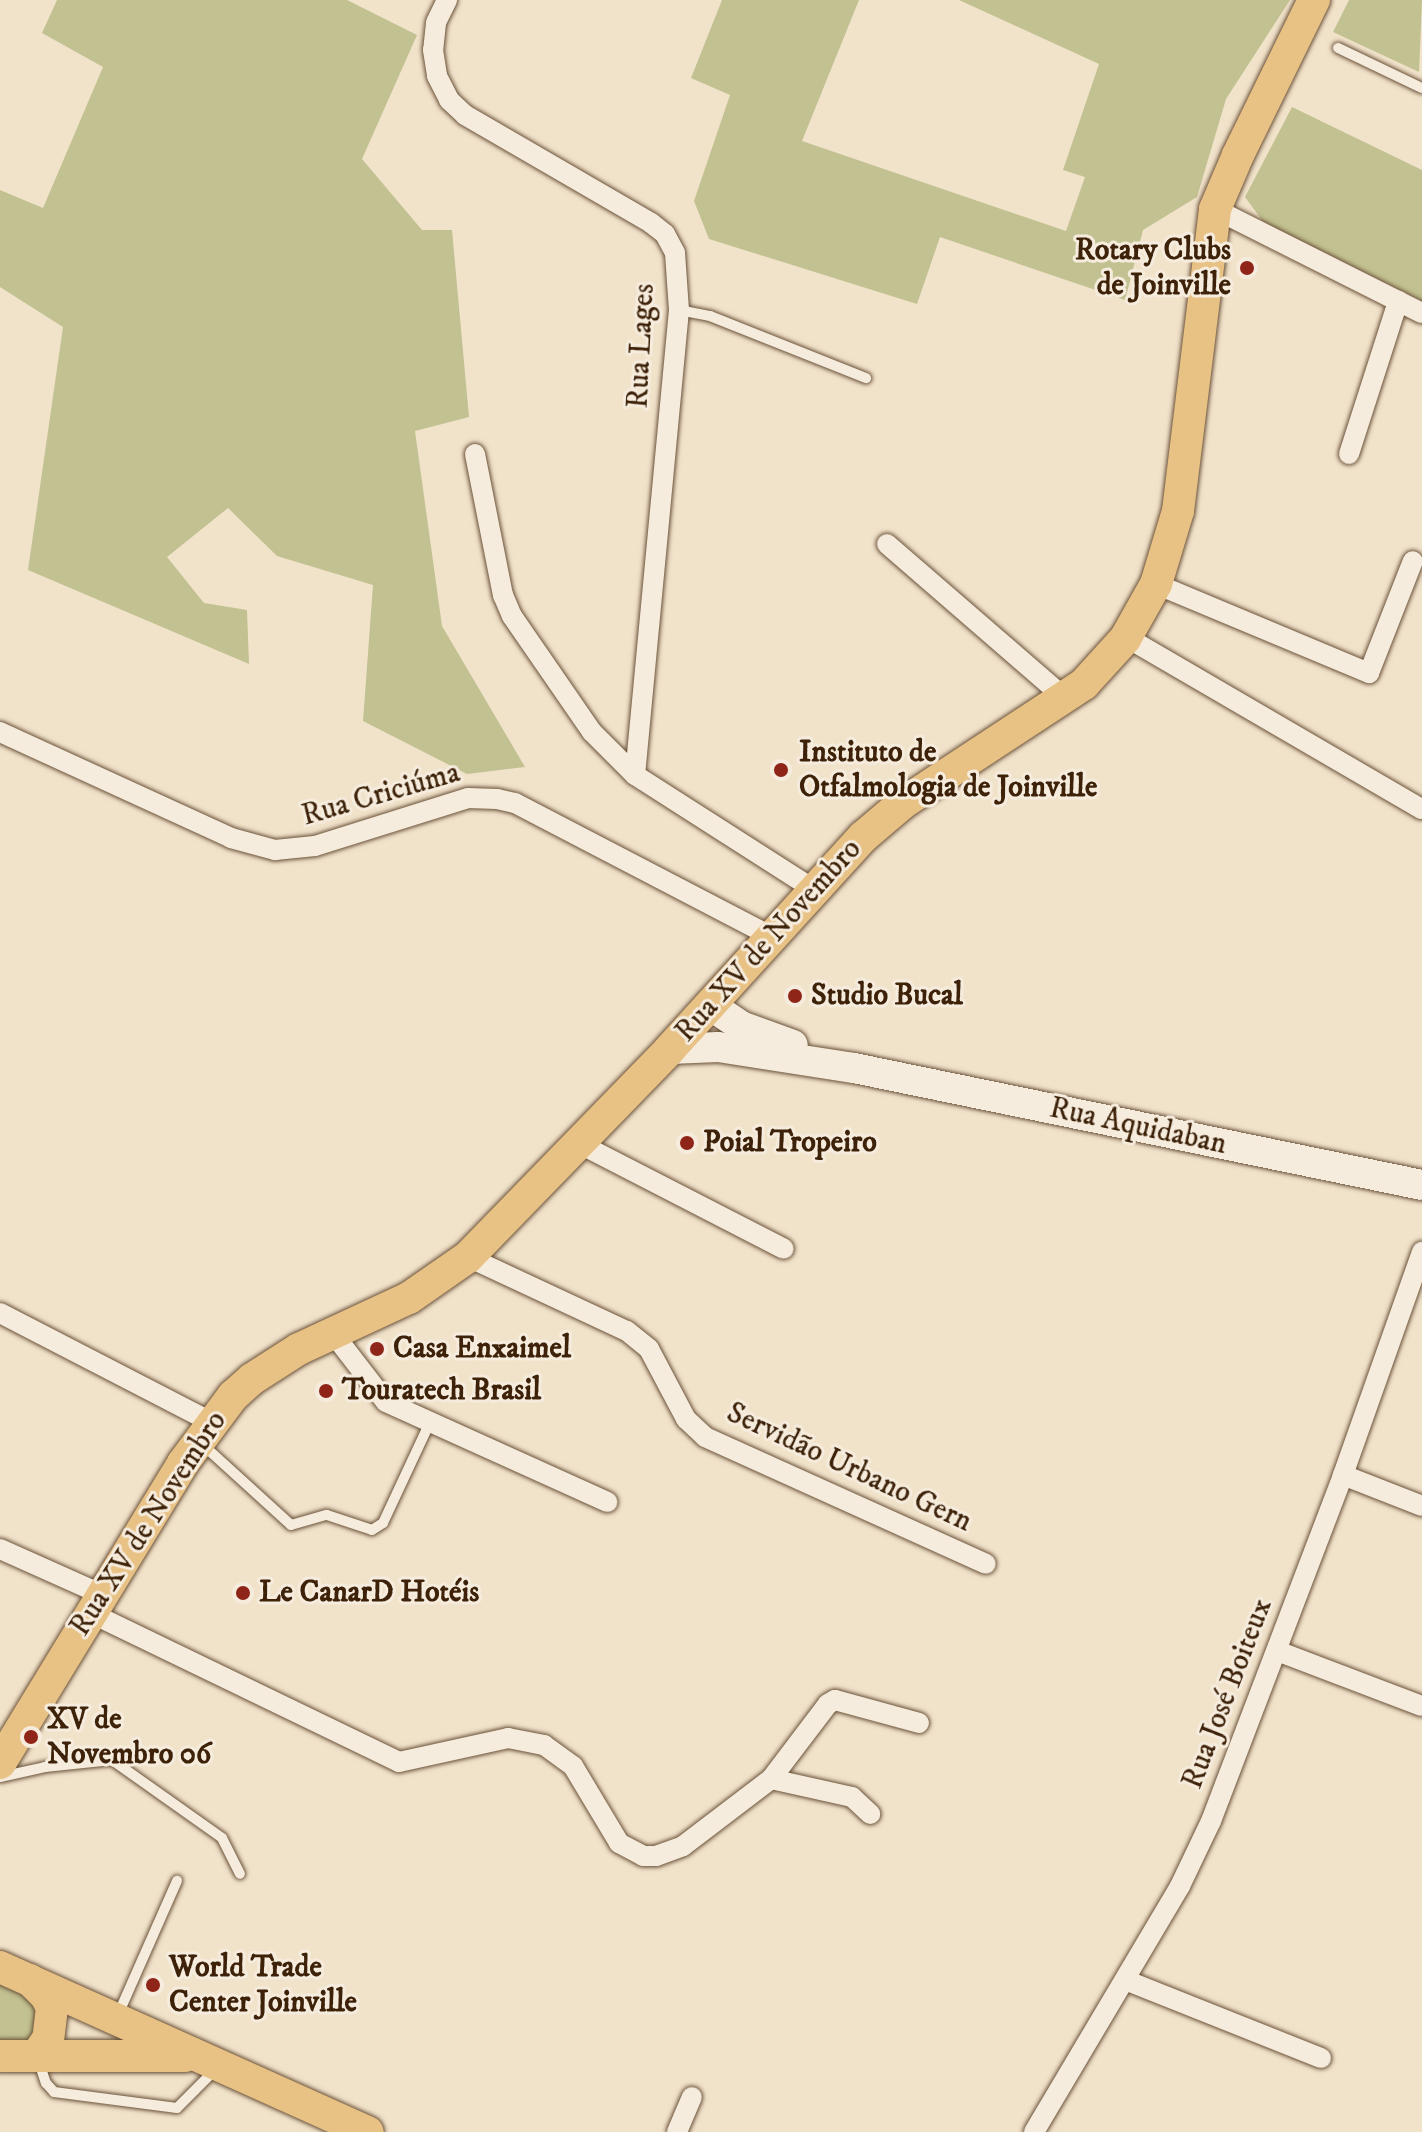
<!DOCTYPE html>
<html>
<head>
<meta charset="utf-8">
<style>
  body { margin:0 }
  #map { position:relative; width:1422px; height:2132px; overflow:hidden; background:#f1e2ca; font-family:"IM FELL DW Pica",serif }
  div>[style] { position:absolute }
  .green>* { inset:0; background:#c2c191 }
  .roads { filter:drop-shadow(0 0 2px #6a5239) drop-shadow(0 0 2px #6a5239) }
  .lane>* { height:10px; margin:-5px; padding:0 5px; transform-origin:5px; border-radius:5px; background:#f6ecdd }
  .street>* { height:20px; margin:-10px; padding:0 10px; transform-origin:10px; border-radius:10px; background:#f6ecdd }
  .secondary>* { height:30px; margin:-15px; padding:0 15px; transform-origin:15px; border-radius:15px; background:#f6ecdd }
  .primary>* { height:32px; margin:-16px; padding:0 16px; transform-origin:16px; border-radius:16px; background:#e8c185 }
  .dots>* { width:22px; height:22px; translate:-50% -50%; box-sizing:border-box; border:4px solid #f6ecdd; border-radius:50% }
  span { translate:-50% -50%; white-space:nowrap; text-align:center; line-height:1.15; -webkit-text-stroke:6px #f6ecdd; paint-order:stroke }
  .poi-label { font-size:30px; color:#3d2209; font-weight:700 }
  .right { translate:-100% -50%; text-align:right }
  .left { translate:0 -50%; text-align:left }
  .street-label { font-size:30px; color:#3d2209 }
</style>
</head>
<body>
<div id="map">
  <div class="green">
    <div style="clip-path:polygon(57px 0,347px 0,417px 35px,362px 159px,422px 230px,452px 230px,469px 417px,415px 431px,442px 626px,525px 767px,467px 774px,363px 721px,373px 585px,277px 556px,228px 508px,167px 557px,204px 603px,247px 610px,249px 664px,28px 570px,63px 327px,0 287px,0 190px,43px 208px,103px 67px,42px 33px)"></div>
    <div style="clip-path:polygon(722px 0,859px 0,802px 141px,1066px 231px,1085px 177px,1063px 170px,1099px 64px,959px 0,1290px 0,1226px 99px,1197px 197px,1143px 230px,1125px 300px,940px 237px,917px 304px,709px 239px,694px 201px,730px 95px,691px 78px)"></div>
    <div style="clip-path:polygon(1349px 0,1422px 0,1419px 72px,1333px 32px)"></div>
    <div style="clip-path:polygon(1292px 107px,1422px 170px,1422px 301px,1264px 223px,1245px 197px)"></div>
    <div style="clip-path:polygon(0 1981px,43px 2005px,31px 2042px,0 2041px)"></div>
  </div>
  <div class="roads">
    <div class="lane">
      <div style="left:1338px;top:48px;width:93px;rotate:25.5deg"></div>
      <div style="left:679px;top:310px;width:32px;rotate:11deg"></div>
      <div style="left:710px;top:316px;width:168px;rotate:21.7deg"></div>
      <div style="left:202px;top:1444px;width:120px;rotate:42.3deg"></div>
      <div style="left:291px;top:1525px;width:37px;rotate:-16deg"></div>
      <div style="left:327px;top:1515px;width:47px;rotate:18.4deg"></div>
      <div style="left:372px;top:1530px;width:13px;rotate:-32deg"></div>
      <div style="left:383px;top:1523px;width:111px;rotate:-65deg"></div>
      <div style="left:0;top:1777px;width:46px;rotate:-12.5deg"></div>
      <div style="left:45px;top:1767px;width:67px;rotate:-6deg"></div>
      <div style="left:112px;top:1760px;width:135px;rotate:35.3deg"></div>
      <div style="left:222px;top:1838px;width:40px;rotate:63.4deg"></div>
      <div style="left:117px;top:2017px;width:149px;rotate:-66.2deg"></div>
      <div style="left:39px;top:2062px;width:22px;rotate:72deg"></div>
      <div style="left:46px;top:2083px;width:12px;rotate:48deg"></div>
      <div style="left:54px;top:2092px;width:124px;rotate:7.4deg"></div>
      <div style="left:177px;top:2108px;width:54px;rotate:-45deg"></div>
    </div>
    <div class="street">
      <div style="left:447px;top:0;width:25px;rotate:116deg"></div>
      <div style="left:436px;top:23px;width:27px;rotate:96deg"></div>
      <div style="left:433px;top:50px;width:26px;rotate:81deg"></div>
      <div style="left:437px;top:76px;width:27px;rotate:63deg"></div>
      <div style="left:449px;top:100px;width:22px;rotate:43deg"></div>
      <div style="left:465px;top:115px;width:215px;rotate:30.1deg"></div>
      <div style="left:651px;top:223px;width:18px;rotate:38deg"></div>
      <div style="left:665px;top:234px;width:21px;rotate:62deg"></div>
      <div style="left:675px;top:253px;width:57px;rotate:86deg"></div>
      <div style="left:679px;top:310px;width:467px;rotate:95.4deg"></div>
      <div style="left:1215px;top:209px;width:232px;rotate:26.7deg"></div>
      <div style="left:475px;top:454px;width:144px;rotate:78.8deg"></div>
      <div style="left:503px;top:595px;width:23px;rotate:67deg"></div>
      <div style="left:512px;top:616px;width:141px;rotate:55.4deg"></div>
      <div style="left:592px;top:732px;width:61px;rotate:45deg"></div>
      <div style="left:635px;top:775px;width:211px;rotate:32.6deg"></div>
      <div style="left:1349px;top:454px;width:161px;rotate:-72.2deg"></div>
      <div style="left:887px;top:544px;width:235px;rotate:40.9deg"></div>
      <div style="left:1156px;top:584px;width:231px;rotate:22.7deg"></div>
      <div style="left:1369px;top:673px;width:120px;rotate:-68.6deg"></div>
      <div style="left:1126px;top:637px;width:342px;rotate:30.2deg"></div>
      <div style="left:0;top:732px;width:254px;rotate:24.6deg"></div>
      <div style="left:231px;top:838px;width:46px;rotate:15.3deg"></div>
      <div style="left:275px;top:850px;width:40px;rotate:-5.7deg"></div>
      <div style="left:315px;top:846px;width:160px;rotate:-17.4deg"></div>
      <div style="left:468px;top:798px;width:29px;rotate:2deg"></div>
      <div style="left:497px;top:799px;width:18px;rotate:13deg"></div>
      <div style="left:515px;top:803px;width:288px;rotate:27.5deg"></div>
      <div style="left:580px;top:1144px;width:229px;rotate:27.2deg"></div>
      <div style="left:468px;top:1257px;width:175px;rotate:25deg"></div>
      <div style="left:627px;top:1331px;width:28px;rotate:39deg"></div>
      <div style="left:649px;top:1349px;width:79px;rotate:62.1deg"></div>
      <div style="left:686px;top:1419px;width:26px;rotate:43deg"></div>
      <div style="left:705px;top:1437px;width:308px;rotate:24.3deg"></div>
      <div style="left:0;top:1313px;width:237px;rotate:27.3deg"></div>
      <div style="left:332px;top:1332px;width:88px;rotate:52.4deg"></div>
      <div style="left:386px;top:1402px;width:243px;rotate:24.3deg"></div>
      <div style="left:1343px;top:1475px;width:85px;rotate:21.4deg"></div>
      <div style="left:0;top:1549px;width:113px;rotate:24.1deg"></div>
      <div style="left:91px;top:1613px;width:342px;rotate:25.8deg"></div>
      <div style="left:399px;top:1762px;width:112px;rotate:-12.4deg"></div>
      <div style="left:508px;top:1738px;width:37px;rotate:11deg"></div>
      <div style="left:544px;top:1745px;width:36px;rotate:36deg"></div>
      <div style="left:573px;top:1766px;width:90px;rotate:59.1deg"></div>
      <div style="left:619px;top:1843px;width:27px;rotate:28deg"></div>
      <div style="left:643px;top:1856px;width:13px"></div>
      <div style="left:656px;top:1856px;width:29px;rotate:-20deg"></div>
      <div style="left:683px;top:1846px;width:111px;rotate:-37.3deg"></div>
      <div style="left:771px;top:1779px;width:94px;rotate:-52.8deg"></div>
      <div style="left:828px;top:1704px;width:8px;rotate:-30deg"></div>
      <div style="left:835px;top:1700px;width:87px;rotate:15.3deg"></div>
      <div style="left:1277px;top:1651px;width:155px;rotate:20.8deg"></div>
      <div style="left:771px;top:1779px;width:83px;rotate:12.5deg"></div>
      <div style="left:852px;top:1797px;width:25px;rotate:43deg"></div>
      <div style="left:1125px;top:1980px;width:211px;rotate:21.7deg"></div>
      <div style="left:677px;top:2132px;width:38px;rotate:-67deg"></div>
      <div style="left:1034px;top:2132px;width:286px;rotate:-59.3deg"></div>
      <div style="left:1180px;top:1886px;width:72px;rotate:-64.5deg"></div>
      <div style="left:1211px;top:1821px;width:370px;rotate:-69.1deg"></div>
      <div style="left:1343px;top:1475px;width:237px;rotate:-70.5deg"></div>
    </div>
    <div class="secondary">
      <div style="left:710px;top:1005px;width:37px;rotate:34deg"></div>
      <div style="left:741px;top:1026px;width:55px;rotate:20.1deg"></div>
      <div style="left:670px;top:1049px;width:48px;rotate:-2.4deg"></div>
      <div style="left:718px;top:1047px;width:138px;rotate:8.8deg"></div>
      <div style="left:854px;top:1068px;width:580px;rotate:11.64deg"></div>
    </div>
    <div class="primary">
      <div style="left:0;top:1763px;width:351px;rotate:-58.6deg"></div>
      <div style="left:183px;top:1463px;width:84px;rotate:-53.3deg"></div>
      <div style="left:233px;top:1396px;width:25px;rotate:-42deg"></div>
      <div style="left:252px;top:1379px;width:56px;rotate:-32.6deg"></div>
      <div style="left:299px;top:1349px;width:121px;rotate:-24.9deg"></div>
      <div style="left:409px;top:1298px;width:72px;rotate:-34.8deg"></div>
      <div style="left:468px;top:1257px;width:290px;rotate:-45.8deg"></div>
      <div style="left:670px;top:1049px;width:287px;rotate:-47.7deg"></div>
      <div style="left:863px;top:837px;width:52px;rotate:-40.4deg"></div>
      <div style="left:903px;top:803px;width:217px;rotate:-33.3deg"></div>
      <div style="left:1084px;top:684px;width:61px;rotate:-47.7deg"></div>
      <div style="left:1125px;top:639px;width:63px;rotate:-60.6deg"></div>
      <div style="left:1156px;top:584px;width:76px;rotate:-73.2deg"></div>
      <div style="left:1178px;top:511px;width:304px;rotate:-83deg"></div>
      <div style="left:1215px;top:209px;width:59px;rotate:-66.9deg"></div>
      <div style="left:1238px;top:155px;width:173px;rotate:-63.9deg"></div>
      <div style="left:0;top:1967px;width:403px;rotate:24.2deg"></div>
      <div style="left:30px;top:1980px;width:23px;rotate:45deg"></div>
      <div style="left:46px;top:1996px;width:13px;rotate:63deg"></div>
      <div style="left:52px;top:2008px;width:31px;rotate:97deg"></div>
      <div style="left:48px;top:2039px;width:19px;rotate:125deg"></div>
      <div style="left:0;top:2056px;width:185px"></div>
    </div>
  </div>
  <div class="dots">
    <div style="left:1247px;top:268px;background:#8f2418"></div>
    <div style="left:781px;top:770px;background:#8f2418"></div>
    <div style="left:795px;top:996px;background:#8f2418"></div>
    <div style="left:687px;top:1143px;background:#8f2418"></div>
    <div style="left:377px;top:1349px;background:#8f2418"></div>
    <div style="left:326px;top:1391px;background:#8f2418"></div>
    <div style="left:243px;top:1593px;background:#8f2418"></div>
    <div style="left:31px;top:1737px;background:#8f2418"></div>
    <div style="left:153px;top:1985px;background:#8f2418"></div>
  </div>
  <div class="poi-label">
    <span class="right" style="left:1231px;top:268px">Rotary Clubs<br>de Joinville</span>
    <span class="left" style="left:799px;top:770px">Instituto de<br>Otfalmologia de Joinville</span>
    <span class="left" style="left:811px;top:996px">Studio Bucal</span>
    <span class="left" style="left:703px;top:1143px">Poial Tropeiro</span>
    <span class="left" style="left:393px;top:1349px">Casa Enxaimel</span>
    <span class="left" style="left:342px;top:1391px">Touratech Brasil</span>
    <span class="left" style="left:259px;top:1593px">Le CanarD Hotéis</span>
    <span class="left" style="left:47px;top:1737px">XV de<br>Novembro 06</span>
    <span class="left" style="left:169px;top:1985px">World Trade<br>Center Joinville</span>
  </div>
  <div class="street-label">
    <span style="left:642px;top:346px;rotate:-87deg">Rua Lages</span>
    <span style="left:381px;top:795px;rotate:-16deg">Rua Criciúma</span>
    <span style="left:769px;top:941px;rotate:-48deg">Rua XV de Novembro</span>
    <span style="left:1138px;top:1127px;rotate:12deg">Rua Aquidaban</span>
    <span style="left:849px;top:1468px;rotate:25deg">Servidão Urbano Gern</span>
    <span style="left:149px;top:1524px;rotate:-57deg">Rua XV de Novembro</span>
    <span style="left:1228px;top:1694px;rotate:-69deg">Rua José Boiteux</span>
  </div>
</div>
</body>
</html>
